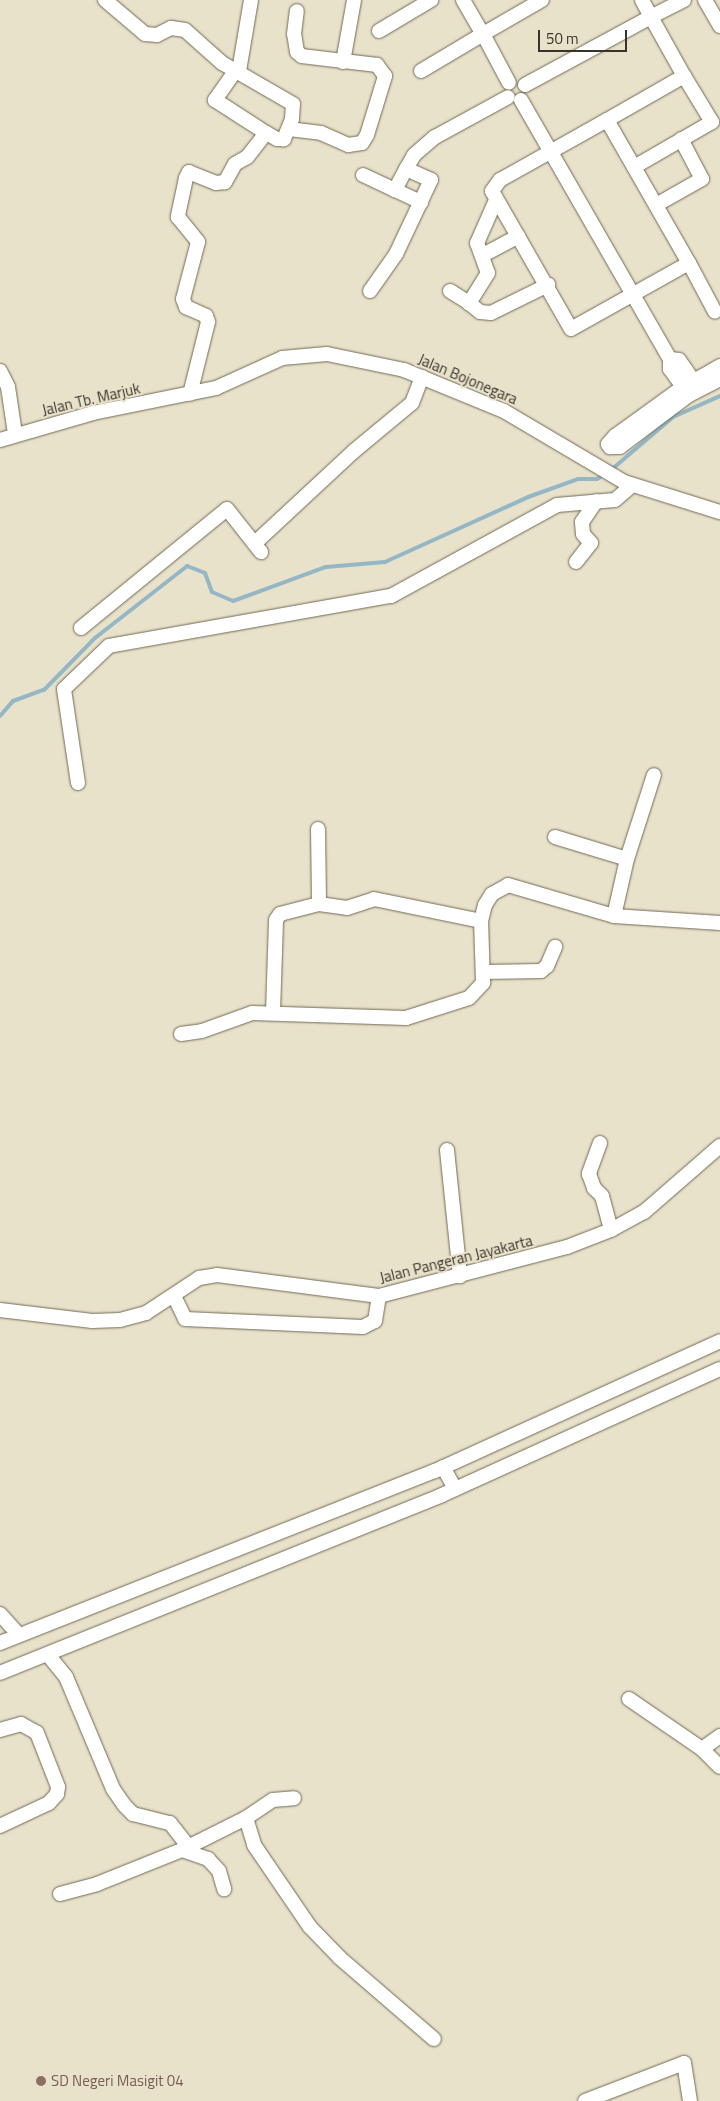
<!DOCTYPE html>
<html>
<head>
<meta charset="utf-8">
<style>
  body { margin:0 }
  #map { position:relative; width:720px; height:2101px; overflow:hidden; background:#e9e2ca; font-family:"Titillium Web",sans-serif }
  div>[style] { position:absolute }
  .stream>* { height:4px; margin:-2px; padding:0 2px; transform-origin:2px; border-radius:2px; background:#95b7c5 }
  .roads { filter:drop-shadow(0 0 1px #706954) drop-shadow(0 0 1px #706954) }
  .minor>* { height:14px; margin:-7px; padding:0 7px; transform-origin:7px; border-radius:7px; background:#fff }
  .dots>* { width:14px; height:14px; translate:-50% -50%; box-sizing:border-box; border:2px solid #e9e2ca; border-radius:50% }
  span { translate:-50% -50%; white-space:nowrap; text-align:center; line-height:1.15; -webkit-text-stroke:4px #e9e2ca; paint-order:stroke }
  .street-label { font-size:15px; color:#37352b }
  .education-label { font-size:15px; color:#785e54 }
  .left { translate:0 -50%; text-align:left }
  .scale { position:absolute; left:538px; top:30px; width:89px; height:22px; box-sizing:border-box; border:2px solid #37352b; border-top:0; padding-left:6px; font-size:15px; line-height:18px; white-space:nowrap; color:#37352b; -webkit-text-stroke:4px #e9e2ca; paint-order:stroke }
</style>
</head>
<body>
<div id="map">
  <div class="stream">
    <div style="left:611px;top:470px;width:82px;rotate:-40.5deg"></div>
    <div style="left:673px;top:417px;width:51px;rotate:-24.1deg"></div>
    <div style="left:0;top:716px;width:20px;rotate:-49deg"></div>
    <div style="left:13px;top:701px;width:33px;rotate:-20deg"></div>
    <div style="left:44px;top:690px;width:73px;rotate:-45.6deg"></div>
    <div style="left:95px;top:638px;width:117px;rotate:-38deg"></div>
    <div style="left:187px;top:566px;width:19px;rotate:21deg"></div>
    <div style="left:205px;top:573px;width:20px;rotate:70deg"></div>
    <div style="left:212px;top:592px;width:23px;rotate:23deg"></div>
    <div style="left:233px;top:601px;width:99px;rotate:-20.1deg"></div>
    <div style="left:326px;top:567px;width:59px;rotate:-4.8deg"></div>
    <div style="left:385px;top:562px;width:157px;rotate:-24.4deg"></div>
    <div style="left:528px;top:497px;width:53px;rotate:-19.8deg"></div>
    <div style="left:578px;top:479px;width:19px"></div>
    <div style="left:597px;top:479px;width:9px;rotate:-32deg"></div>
  </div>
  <div class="roads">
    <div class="minor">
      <div style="left:105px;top:0;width:52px;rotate:40.4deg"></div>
      <div style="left:145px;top:34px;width:12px;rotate:5deg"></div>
      <div style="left:157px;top:35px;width:16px;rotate:-27deg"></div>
      <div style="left:171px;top:28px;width:14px;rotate:8deg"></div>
      <div style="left:185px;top:30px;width:50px;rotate:41.7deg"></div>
      <div style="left:222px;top:63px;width:82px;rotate:30deg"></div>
      <div style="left:293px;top:104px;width:15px;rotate:94deg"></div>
      <div style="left:292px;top:119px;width:22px;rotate:112deg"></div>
      <div style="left:284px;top:139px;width:7px;rotate:180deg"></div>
      <div style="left:277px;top:139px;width:13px;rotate:-151deg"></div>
      <div style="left:266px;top:133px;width:31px;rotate:128deg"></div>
      <div style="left:247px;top:157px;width:14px;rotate:150deg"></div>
      <div style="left:235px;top:164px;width:21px;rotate:119deg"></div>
      <div style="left:225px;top:182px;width:9px;rotate:174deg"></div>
      <div style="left:216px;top:183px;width:29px;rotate:-158deg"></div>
      <div style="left:189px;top:172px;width:7px;rotate:117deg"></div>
      <div style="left:186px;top:178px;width:40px;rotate:102deg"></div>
      <div style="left:178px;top:217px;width:32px;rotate:51deg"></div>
      <div style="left:198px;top:242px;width:59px;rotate:104.7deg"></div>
      <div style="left:183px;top:299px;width:9px;rotate:69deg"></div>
      <div style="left:186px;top:307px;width:22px;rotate:24deg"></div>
      <div style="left:206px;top:316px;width:6px;rotate:72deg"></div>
      <div style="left:208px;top:322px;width:74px;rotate:104deg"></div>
      <div style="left:463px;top:0;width:39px;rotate:60deg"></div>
      <div style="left:483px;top:34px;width:68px;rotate:-30deg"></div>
      <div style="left:684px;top:0;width:37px;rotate:153deg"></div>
      <div style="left:651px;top:17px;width:68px;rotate:60.8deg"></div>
      <div style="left:705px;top:0;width:30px;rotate:60deg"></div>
      <div style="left:379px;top:31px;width:61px;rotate:-30.8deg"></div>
      <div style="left:343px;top:62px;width:63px;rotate:-79.9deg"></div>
      <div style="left:236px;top:70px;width:37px;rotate:125deg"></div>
      <div style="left:215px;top:100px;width:61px;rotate:32.9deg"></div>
      <div style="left:239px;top:71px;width:72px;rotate:-80.4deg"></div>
      <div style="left:421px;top:71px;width:72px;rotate:-30.8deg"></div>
      <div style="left:483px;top:34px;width:55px;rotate:62deg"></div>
      <div style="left:525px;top:85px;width:143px;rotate:-28.4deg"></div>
      <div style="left:651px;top:17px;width:19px;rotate:-118deg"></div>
      <div style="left:521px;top:100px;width:299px;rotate:60.1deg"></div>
      <div style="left:670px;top:359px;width:10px;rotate:90deg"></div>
      <div style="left:670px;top:369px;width:32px;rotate:54deg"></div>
      <div style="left:607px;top:120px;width:165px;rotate:60.2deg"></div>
      <div style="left:689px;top:263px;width:135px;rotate:150.8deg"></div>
      <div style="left:571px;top:329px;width:159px;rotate:-119.8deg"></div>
      <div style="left:492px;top:191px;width:14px;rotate:-54deg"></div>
      <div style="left:500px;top:180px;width:123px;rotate:-29.3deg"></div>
      <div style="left:607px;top:120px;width:89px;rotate:-29.7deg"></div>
      <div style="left:684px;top:76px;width:54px;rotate:58.7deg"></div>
      <div style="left:712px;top:122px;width:90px;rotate:150deg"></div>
      <div style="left:289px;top:129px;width:32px;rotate:7deg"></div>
      <div style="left:321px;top:133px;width:30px;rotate:24deg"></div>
      <div style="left:348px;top:145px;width:14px;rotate:-8deg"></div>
      <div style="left:362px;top:143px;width:9px;rotate:-58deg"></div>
      <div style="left:367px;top:135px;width:62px;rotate:-73deg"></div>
      <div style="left:385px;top:76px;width:14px;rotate:-126deg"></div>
      <div style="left:377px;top:65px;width:76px;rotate:-173.2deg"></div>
      <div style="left:302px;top:56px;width:6px;rotate:-141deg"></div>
      <div style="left:297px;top:52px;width:18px;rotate:-99deg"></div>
      <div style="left:294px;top:34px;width:23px;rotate:-83deg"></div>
      <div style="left:406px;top:169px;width:24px;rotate:118deg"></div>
      <div style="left:395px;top:190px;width:29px;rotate:25deg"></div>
      <div style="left:363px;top:175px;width:35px;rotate:25deg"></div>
      <div style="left:496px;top:200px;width:47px;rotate:113.8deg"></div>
      <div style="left:477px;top:243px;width:32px;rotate:70deg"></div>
      <div style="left:488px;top:273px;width:36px;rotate:122deg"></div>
      <div style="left:469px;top:303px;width:14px;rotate:39deg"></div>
      <div style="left:480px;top:312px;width:11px;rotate:5deg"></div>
      <div style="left:491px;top:313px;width:64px;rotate:-26.2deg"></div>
      <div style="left:656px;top:205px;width:53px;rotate:-29.5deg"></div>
      <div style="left:702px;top:179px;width:45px;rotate:-117.7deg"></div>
      <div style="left:483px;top:255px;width:40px;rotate:-28deg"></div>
      <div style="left:689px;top:263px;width:55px;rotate:62deg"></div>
      <div style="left:370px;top:291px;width:45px;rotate:-54.9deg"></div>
      <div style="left:396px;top:254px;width:82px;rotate:-64.7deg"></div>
      <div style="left:431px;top:180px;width:27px;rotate:-156deg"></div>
      <div style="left:406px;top:169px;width:16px;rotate:-60deg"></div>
      <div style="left:414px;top:155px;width:28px;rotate:-41deg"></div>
      <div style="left:435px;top:137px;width:83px;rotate:-28.7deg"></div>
      <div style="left:450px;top:291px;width:22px;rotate:32deg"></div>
      <div style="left:670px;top:359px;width:9px;rotate:6deg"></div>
      <div style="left:679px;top:360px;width:32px;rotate:55deg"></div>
      <div style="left:720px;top:366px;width:43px;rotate:150.4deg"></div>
      <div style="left:683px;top:387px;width:84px;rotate:144.2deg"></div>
      <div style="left:615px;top:436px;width:11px;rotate:131deg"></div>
      <div style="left:608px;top:444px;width:4px;rotate:56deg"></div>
      <div style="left:610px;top:447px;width:10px"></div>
      <div style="left:620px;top:447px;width:86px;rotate:-37deg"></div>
      <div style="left:689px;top:395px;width:35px;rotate:-27deg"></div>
      <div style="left:0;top:371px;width:18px;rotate:63deg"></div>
      <div style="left:8px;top:387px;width:48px;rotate:81.5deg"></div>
      <div style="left:0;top:440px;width:97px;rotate:-16.2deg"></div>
      <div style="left:93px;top:413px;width:126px;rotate:-11.5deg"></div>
      <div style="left:216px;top:388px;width:72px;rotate:-24.4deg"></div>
      <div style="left:282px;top:358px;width:45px;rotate:-5.1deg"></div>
      <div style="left:327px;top:354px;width:79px;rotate:11.7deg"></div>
      <div style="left:404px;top:370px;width:108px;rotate:22.3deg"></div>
      <div style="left:504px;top:411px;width:139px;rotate:30.6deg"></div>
      <div style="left:624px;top:482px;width:101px;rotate:17.4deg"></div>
      <div style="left:255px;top:543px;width:135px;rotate:-42.9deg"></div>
      <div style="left:354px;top:451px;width:75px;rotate:-39.6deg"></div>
      <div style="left:412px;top:403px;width:28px;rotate:-69deg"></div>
      <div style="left:576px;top:562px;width:24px;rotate:-52deg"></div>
      <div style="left:591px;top:543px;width:12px;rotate:-132deg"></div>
      <div style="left:583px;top:534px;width:12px;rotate:-95deg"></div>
      <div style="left:582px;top:522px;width:25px;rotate:-56deg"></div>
      <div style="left:81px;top:628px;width:188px;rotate:-39.2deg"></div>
      <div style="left:227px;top:509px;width:55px;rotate:51.7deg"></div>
      <div style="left:78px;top:783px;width:95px;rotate:-98.5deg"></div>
      <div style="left:64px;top:689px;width:62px;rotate:-43.7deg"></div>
      <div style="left:109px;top:646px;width:286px;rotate:-10.1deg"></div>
      <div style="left:391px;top:596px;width:189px;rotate:-28.7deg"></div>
      <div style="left:557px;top:505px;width:58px;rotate:-4.9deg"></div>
      <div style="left:615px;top:500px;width:23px;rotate:-41deg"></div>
      <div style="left:318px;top:829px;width:75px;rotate:89.2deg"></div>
      <div style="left:555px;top:837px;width:75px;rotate:17deg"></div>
      <div style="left:614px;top:916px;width:58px;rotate:-77.2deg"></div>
      <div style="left:627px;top:859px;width:88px;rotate:-72.2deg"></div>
      <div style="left:485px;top:972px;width:56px;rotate:-1deg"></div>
      <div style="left:541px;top:971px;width:8px;rotate:-40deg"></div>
      <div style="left:547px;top:966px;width:21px;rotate:-67deg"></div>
      <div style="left:273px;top:1012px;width:92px;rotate:-88.1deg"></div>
      <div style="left:276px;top:920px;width:7px;rotate:-56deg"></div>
      <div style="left:280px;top:914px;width:40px;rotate:-14.4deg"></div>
      <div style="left:319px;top:904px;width:28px;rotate:8deg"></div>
      <div style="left:347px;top:908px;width:28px;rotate:-18deg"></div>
      <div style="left:374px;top:899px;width:109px;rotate:11.6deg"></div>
      <div style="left:181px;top:1034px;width:21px;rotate:-8deg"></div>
      <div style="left:202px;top:1031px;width:53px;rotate:-19.8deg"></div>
      <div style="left:252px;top:1013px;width:154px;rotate:1.9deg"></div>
      <div style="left:406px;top:1018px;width:66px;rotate:-17.6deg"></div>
      <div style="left:469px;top:998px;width:21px;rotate:-47deg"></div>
      <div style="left:483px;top:983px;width:62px;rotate:-91.8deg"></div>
      <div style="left:481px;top:921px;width:16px;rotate:-76deg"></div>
      <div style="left:485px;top:905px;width:13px;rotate:-58deg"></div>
      <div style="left:492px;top:894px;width:18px;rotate:-29deg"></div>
      <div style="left:508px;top:885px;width:110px;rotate:16.3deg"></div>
      <div style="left:614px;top:916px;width:106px;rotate:3.8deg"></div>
      <div style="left:600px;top:1143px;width:33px;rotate:110deg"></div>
      <div style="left:589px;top:1174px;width:15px;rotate:70deg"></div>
      <div style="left:594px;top:1188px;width:11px;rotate:45deg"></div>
      <div style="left:602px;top:1196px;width:35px;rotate:75deg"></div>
      <div style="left:447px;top:1150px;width:127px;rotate:84.1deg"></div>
      <div style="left:174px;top:1296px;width:25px;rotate:64deg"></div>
      <div style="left:185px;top:1319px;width:178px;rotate:2.6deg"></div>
      <div style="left:363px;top:1327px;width:13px;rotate:-27deg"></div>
      <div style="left:375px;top:1321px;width:25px;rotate:-81deg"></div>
      <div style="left:0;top:1310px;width:93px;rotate:6.8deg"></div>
      <div style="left:92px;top:1321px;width:28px;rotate:-2deg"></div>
      <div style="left:120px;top:1320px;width:27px;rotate:-15deg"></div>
      <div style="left:146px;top:1313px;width:64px;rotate:-33.4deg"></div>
      <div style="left:199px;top:1278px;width:18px;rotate:-9deg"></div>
      <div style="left:217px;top:1275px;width:163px;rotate:7.4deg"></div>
      <div style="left:379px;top:1296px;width:194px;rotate:-14.6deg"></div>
      <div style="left:567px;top:1247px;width:47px;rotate:-21.1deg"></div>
      <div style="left:611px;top:1230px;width:38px;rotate:-29deg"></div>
      <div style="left:644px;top:1212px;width:101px;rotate:-41deg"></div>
      <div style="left:443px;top:1467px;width:25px;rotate:61deg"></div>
      <div style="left:0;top:1614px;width:28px;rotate:48deg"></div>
      <div style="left:0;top:1643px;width:468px;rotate:-21.6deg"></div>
      <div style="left:435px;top:1471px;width:313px;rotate:-24.5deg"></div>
      <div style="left:49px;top:1656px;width:27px;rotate:51deg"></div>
      <div style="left:66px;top:1677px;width:121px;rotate:67.2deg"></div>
      <div style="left:113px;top:1789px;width:19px;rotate:55deg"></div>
      <div style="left:124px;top:1805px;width:13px;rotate:45deg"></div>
      <div style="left:133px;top:1814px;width:38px;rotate:14deg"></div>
      <div style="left:170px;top:1823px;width:31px;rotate:52deg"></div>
      <div style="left:0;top:1673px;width:476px;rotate:-21.9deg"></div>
      <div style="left:442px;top:1495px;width:305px;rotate:-24.4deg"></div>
      <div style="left:629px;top:1699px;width:88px;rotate:34.4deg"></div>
      <div style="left:702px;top:1749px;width:25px;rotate:45deg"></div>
      <div style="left:0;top:1730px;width:22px;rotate:-16deg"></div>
      <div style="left:21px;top:1724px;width:18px;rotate:29deg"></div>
      <div style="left:37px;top:1733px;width:58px;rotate:68.7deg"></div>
      <div style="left:58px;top:1787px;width:7px;rotate:98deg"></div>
      <div style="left:57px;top:1794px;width:12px;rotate:132deg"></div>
      <div style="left:49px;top:1803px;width:54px;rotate:154.9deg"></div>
      <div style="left:702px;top:1749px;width:22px;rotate:-36deg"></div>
      <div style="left:246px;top:1818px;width:28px;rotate:73deg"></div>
      <div style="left:254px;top:1845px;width:99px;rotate:55.7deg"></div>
      <div style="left:310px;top:1927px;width:43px;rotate:45.9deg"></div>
      <div style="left:340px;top:1958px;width:124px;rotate:40.8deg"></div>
      <div style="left:182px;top:1850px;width:28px;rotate:19deg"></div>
      <div style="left:208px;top:1859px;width:16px;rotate:47deg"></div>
      <div style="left:219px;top:1871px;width:19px;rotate:74deg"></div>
      <div style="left:60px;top:1894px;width:38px;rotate:-15deg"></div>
      <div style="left:97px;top:1884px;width:92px;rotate:-21.8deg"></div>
      <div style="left:182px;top:1850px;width:72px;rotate:-26.6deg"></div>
      <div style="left:246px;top:1818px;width:32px;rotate:-34deg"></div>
      <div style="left:273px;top:1800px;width:21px;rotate:-5deg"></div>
      <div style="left:585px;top:2101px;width:106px;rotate:-21deg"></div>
      <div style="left:684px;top:2063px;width:38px;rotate:81deg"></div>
    </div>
  </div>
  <div class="dots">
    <div style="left:41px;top:2081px;background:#8d6e63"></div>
  </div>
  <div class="street-label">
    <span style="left:468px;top:379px;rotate:23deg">Jalan Bojonegara</span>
    <span style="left:91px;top:399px;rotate:-13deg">Jalan Tb. Marjuk</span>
    <span style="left:456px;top:1259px;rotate:-14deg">Jalan Pangeran Jayakarta</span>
  </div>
  <div class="education-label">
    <span class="left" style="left:51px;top:2081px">SD Negeri Masigit 04</span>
  </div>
  <div class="scale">50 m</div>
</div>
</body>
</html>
